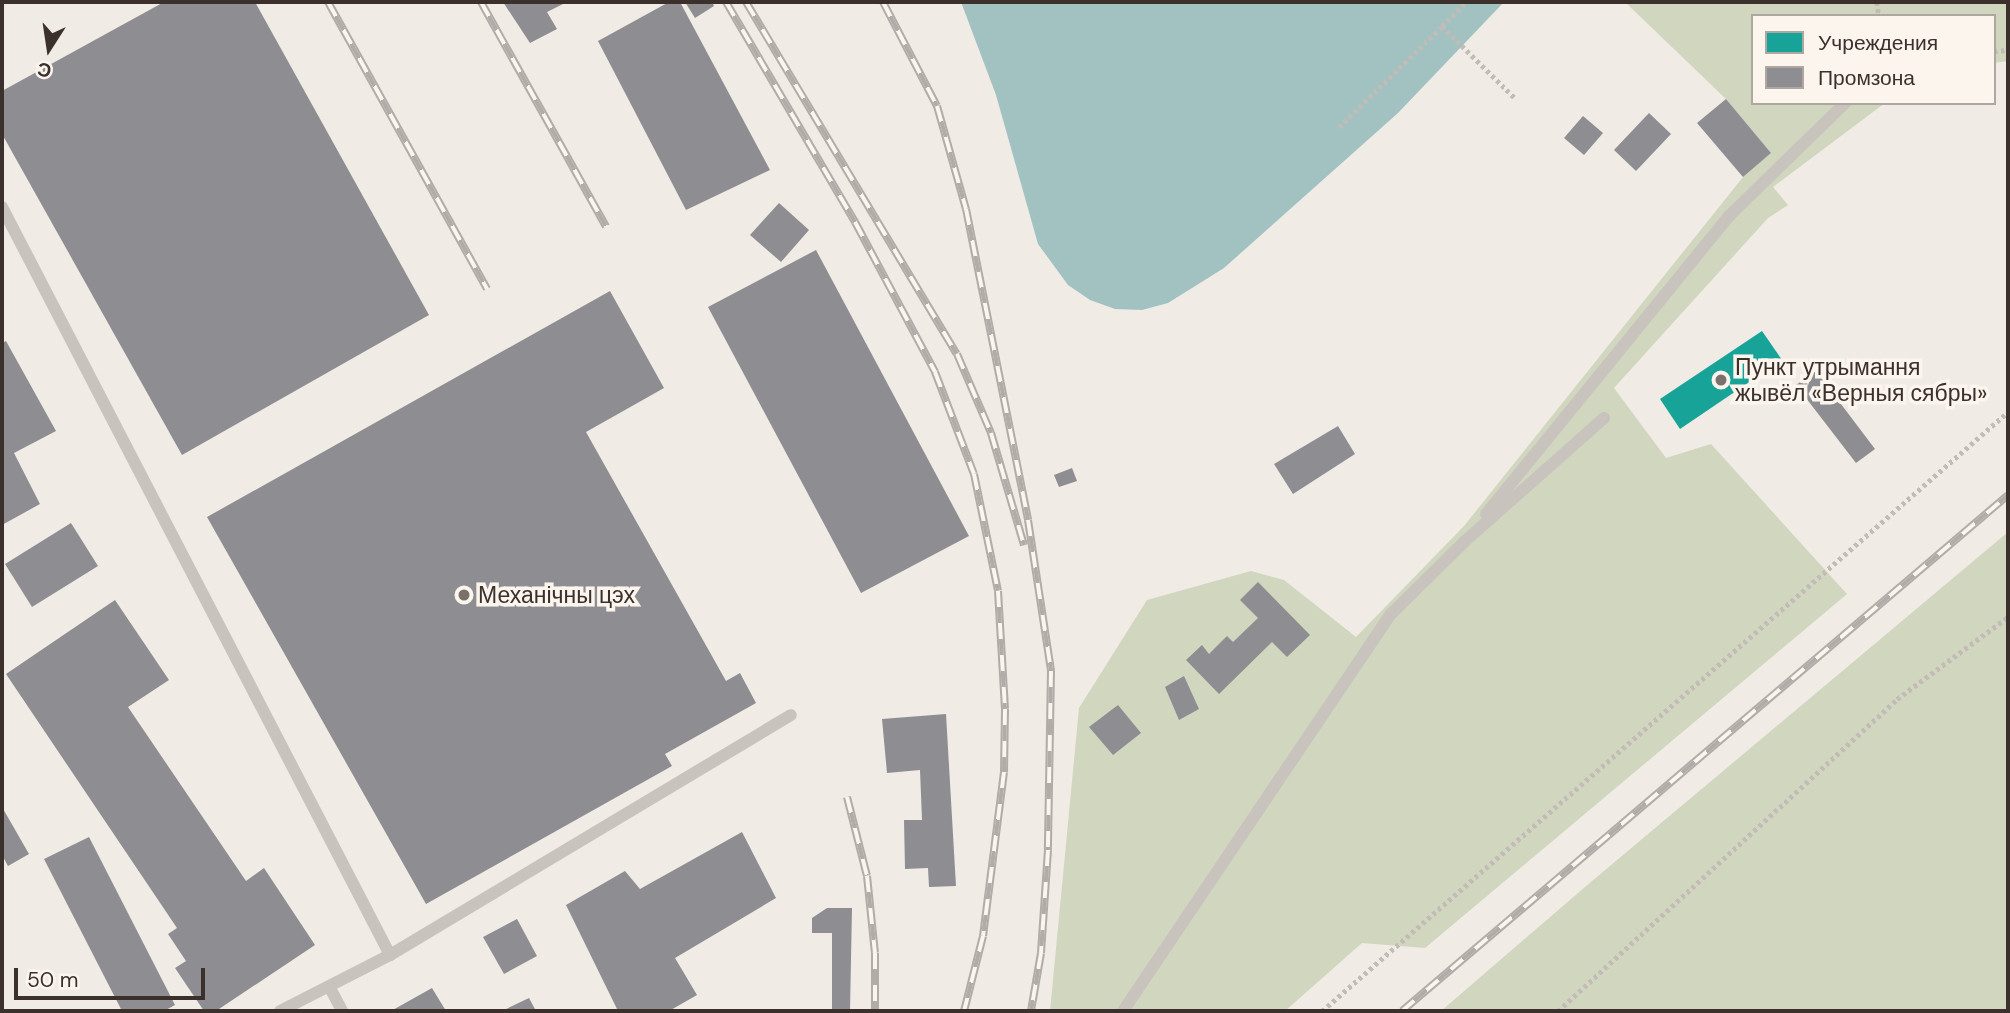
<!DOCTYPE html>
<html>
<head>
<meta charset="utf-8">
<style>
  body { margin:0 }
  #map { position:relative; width:2010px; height:1013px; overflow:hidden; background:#f0ebe5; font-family:"DM Sans",sans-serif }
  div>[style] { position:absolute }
  .green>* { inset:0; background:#d1d6bf }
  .water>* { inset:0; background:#a1c2c1 }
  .public>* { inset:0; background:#17a398 }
  .industry>* { inset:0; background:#8d8d92 }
  .path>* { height:4.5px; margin-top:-2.25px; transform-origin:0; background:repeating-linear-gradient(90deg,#c2bbb6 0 3.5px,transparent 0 7px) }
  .lane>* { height:12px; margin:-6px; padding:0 6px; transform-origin:6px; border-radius:6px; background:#c9c3be }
  .rail>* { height:8px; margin-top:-4px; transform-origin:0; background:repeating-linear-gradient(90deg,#fbf5ee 0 16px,#b1aca8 0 32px); box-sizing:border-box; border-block:2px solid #b1aca8 }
  .dots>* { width:19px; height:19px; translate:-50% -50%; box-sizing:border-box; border:4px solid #fbf5ee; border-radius:50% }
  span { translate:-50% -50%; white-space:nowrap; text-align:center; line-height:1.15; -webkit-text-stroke:7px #fbf5ee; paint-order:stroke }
  .poi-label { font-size:23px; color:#3b302b }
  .left { translate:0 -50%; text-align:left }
  .frame { position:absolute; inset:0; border:4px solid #3b302b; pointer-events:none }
  .legend { position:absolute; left:1751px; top:14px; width:245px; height:91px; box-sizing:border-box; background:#fbf5ee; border:2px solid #aea6a0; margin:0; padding:9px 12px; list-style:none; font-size:21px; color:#3b302b }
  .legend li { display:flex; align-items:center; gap:14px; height:35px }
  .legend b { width:35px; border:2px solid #aea6a0 }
  .north { position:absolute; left:14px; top:14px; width:70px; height:70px; -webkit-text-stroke:5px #fbf5ee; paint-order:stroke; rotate:192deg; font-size:19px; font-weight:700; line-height:28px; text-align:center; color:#3b302b }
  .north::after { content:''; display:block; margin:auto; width:24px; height:32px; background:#3b302b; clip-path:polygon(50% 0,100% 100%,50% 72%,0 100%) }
  .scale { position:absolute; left:14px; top:968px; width:191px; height:32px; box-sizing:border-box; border:4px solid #3b302b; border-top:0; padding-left:9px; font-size:21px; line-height:24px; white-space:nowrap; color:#3b302b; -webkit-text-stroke:5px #fbf5ee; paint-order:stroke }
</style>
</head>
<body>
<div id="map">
  <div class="green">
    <div style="clip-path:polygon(1625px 2px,2008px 2px,2008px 61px,1994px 63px,1994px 16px,1753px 16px,1753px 103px,1885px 103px,1773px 187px,1788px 205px,1768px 218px,1614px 388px,1666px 458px,1711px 444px,1847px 594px,1425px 948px,1362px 943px,1285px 1011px,1050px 1011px,1079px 708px,1147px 600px,1251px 571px,1284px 580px,1356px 637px,1464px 526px,1743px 177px,1771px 153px,1726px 99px)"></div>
    <div style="clip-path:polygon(2008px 532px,2008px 1011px,1441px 1011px,1592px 881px)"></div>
  </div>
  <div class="water">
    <div style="clip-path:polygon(961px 2px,1504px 2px,1398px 113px,1224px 268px,1168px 303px,1142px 310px,1115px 309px,1090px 300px,1068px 285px,1038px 244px,996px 95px)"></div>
  </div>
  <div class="public">
    <div style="clip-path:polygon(1762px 331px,1782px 360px,1680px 429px,1660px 399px)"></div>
  </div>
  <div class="industry">
    <div style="clip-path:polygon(164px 2px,255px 2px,429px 315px,182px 455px,2px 134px,2px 91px)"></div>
    <div style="clip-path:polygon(503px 2px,567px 2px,547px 12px,557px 29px,530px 43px)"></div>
    <div style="clip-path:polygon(669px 2px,680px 2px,770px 170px,686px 210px,598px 41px)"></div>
    <div style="clip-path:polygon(685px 2px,712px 2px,714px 6px,695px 18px)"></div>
    <div style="clip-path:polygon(1726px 99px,1771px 153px,1743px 177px,1697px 123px)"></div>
    <div style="clip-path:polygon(1649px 113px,1671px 134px,1636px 171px,1614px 150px)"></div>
    <div style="clip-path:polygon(1583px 116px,1603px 133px,1584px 155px,1564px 138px)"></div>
    <div style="clip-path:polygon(779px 203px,809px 230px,781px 262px,750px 235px)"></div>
    <div style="clip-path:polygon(816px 250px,969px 536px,861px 593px,708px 307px)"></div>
    <div style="clip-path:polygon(610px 291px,664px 388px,586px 432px,726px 681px,740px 673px,756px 703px,665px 754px,672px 766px,426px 904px,207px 517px)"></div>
    <div style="clip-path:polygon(6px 341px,56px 431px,14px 453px,40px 504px,2px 525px,2px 343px)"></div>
    <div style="clip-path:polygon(1816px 371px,1875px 449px,1856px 463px,1796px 385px)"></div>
    <div style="clip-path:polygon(1338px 426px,1355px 454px,1293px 494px,1274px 464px)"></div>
    <div style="clip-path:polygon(1072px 468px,1077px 481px,1059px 487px,1054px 475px)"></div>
    <div style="clip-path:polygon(71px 523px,98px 566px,32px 607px,5px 564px)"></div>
    <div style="clip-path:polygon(1258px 582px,1310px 635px,1287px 657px,1272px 642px,1219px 694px,1186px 660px,1202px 645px,1209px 654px,1227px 636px,1233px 642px,1258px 618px,1240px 600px)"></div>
    <div style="clip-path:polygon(115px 600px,169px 680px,128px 707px,246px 881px,264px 868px,315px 945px,216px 1011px,204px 1011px,175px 968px,186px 961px,168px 934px,177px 928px,6px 674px)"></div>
    <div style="clip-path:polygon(1184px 676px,1199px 709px,1179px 720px,1165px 687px)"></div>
    <div style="clip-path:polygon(1118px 705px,1141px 733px,1113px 755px,1089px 727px)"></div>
    <div style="clip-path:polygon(946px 714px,956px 886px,929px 887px,928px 868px,905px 869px,904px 820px,922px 820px,920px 770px,887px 773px,882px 719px)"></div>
    <div style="clip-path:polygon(2px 807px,29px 854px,8px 866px,2px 855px)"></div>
    <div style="clip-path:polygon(742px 832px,776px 898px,675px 958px,697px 995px,669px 1011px,618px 1011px,566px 905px,625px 871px,640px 889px)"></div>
    <div style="clip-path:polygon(89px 837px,175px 1005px,164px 1011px,122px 1011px,44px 859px)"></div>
    <div style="clip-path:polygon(827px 908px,852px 908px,850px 1011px,832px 1011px,832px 933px,812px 933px,812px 918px)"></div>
    <div style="clip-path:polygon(517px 919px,537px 956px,504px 974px,483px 937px)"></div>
    <div style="clip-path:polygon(432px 988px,446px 1011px,391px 1011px)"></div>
    <div style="clip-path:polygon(529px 998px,536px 1011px,502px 1011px)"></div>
  </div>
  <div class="path">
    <div style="left:1877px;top:2px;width:14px;rotate:82deg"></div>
    <div style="left:1442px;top:26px;width:34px;rotate:-45deg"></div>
    <div style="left:1994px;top:51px;width:14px;rotate:-4deg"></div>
    <div style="left:1339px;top:127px;width:144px;rotate:-44.4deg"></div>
    <div style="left:1442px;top:26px;width:104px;rotate:44.6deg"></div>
    <div style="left:1322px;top:1011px;width:911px;rotate:-41.13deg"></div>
    <div style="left:1558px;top:1011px;width:461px;rotate:-42.6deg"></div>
    <div style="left:1897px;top:699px;width:138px;rotate:-36.5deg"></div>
  </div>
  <div class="lane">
    <div style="left:2px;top:207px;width:843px;rotate:62.58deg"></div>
    <div style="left:1486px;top:514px;width:385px;rotate:-50.8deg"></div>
    <div style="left:1729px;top:216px;width:162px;rotate:-44.2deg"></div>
    <div style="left:330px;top:988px;width:26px;rotate:62deg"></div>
    <div style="left:280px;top:1011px;width:123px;rotate:-27deg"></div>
    <div style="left:390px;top:955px;width:467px;rotate:-30.9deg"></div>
    <div style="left:1123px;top:1011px;width:479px;rotate:-56deg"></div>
    <div style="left:1391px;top:614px;width:103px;rotate:-44.6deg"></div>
    <div style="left:1464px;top:542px;width:187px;rotate:-41.5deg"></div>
  </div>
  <div class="rail">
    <div style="left:328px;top:2px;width:328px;rotate:61deg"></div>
    <div style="left:481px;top:2px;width:257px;rotate:60.9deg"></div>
    <div style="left:726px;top:2px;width:255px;rotate:59.6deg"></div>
    <div style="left:855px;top:222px;width:170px;rotate:61.9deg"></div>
    <div style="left:935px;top:372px;width:109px;rotate:69.1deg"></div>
    <div style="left:974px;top:474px;width:119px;rotate:78.4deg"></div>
    <div style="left:998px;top:591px;width:118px;rotate:86.6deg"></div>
    <div style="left:1005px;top:709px;width:63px;rotate:90.9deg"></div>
    <div style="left:1004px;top:772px;width:165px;rotate:97.3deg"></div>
    <div style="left:983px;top:936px;width:77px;rotate:104.2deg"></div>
    <div style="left:746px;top:2px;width:410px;rotate:59.1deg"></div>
    <div style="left:957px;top:354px;width:86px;rotate:66.7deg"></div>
    <div style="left:991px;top:433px;width:117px;rotate:73.6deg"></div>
    <div style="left:883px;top:2px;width:117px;rotate:62.6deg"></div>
    <div style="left:937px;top:106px;width:107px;rotate:74.3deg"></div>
    <div style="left:966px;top:209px;width:317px;rotate:78.7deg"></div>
    <div style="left:1028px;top:520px;width:153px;rotate:81.3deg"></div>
    <div style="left:1051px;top:671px;width:179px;rotate:91deg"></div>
    <div style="left:1048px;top:850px;width:103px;rotate:93.9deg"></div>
    <div style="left:1041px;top:953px;width:59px;rotate:99.8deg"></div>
    <div style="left:847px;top:797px;width:81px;rotate:75.8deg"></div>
    <div style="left:867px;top:876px;width:77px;rotate:84.1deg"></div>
    <div style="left:875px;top:953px;width:58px;rotate:90deg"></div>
    <div style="left:1402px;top:1011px;width:796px;rotate:-40.41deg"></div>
  </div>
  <div class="dots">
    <div style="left:1721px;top:380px;background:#7a716c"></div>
    <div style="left:464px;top:595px;background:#7a716c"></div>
  </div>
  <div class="poi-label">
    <span class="left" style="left:1735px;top:380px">Пункт утрымання<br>жывёл «Верныя сябры»</span>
    <span class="left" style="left:478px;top:595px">Механічны цэх</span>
  </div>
  <div class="frame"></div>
  <ul class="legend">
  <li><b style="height:19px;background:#17a398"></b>Учреждения</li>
  <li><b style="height:19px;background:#8d8d92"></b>Промзона</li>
  </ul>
  <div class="north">С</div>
  <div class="scale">50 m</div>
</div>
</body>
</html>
